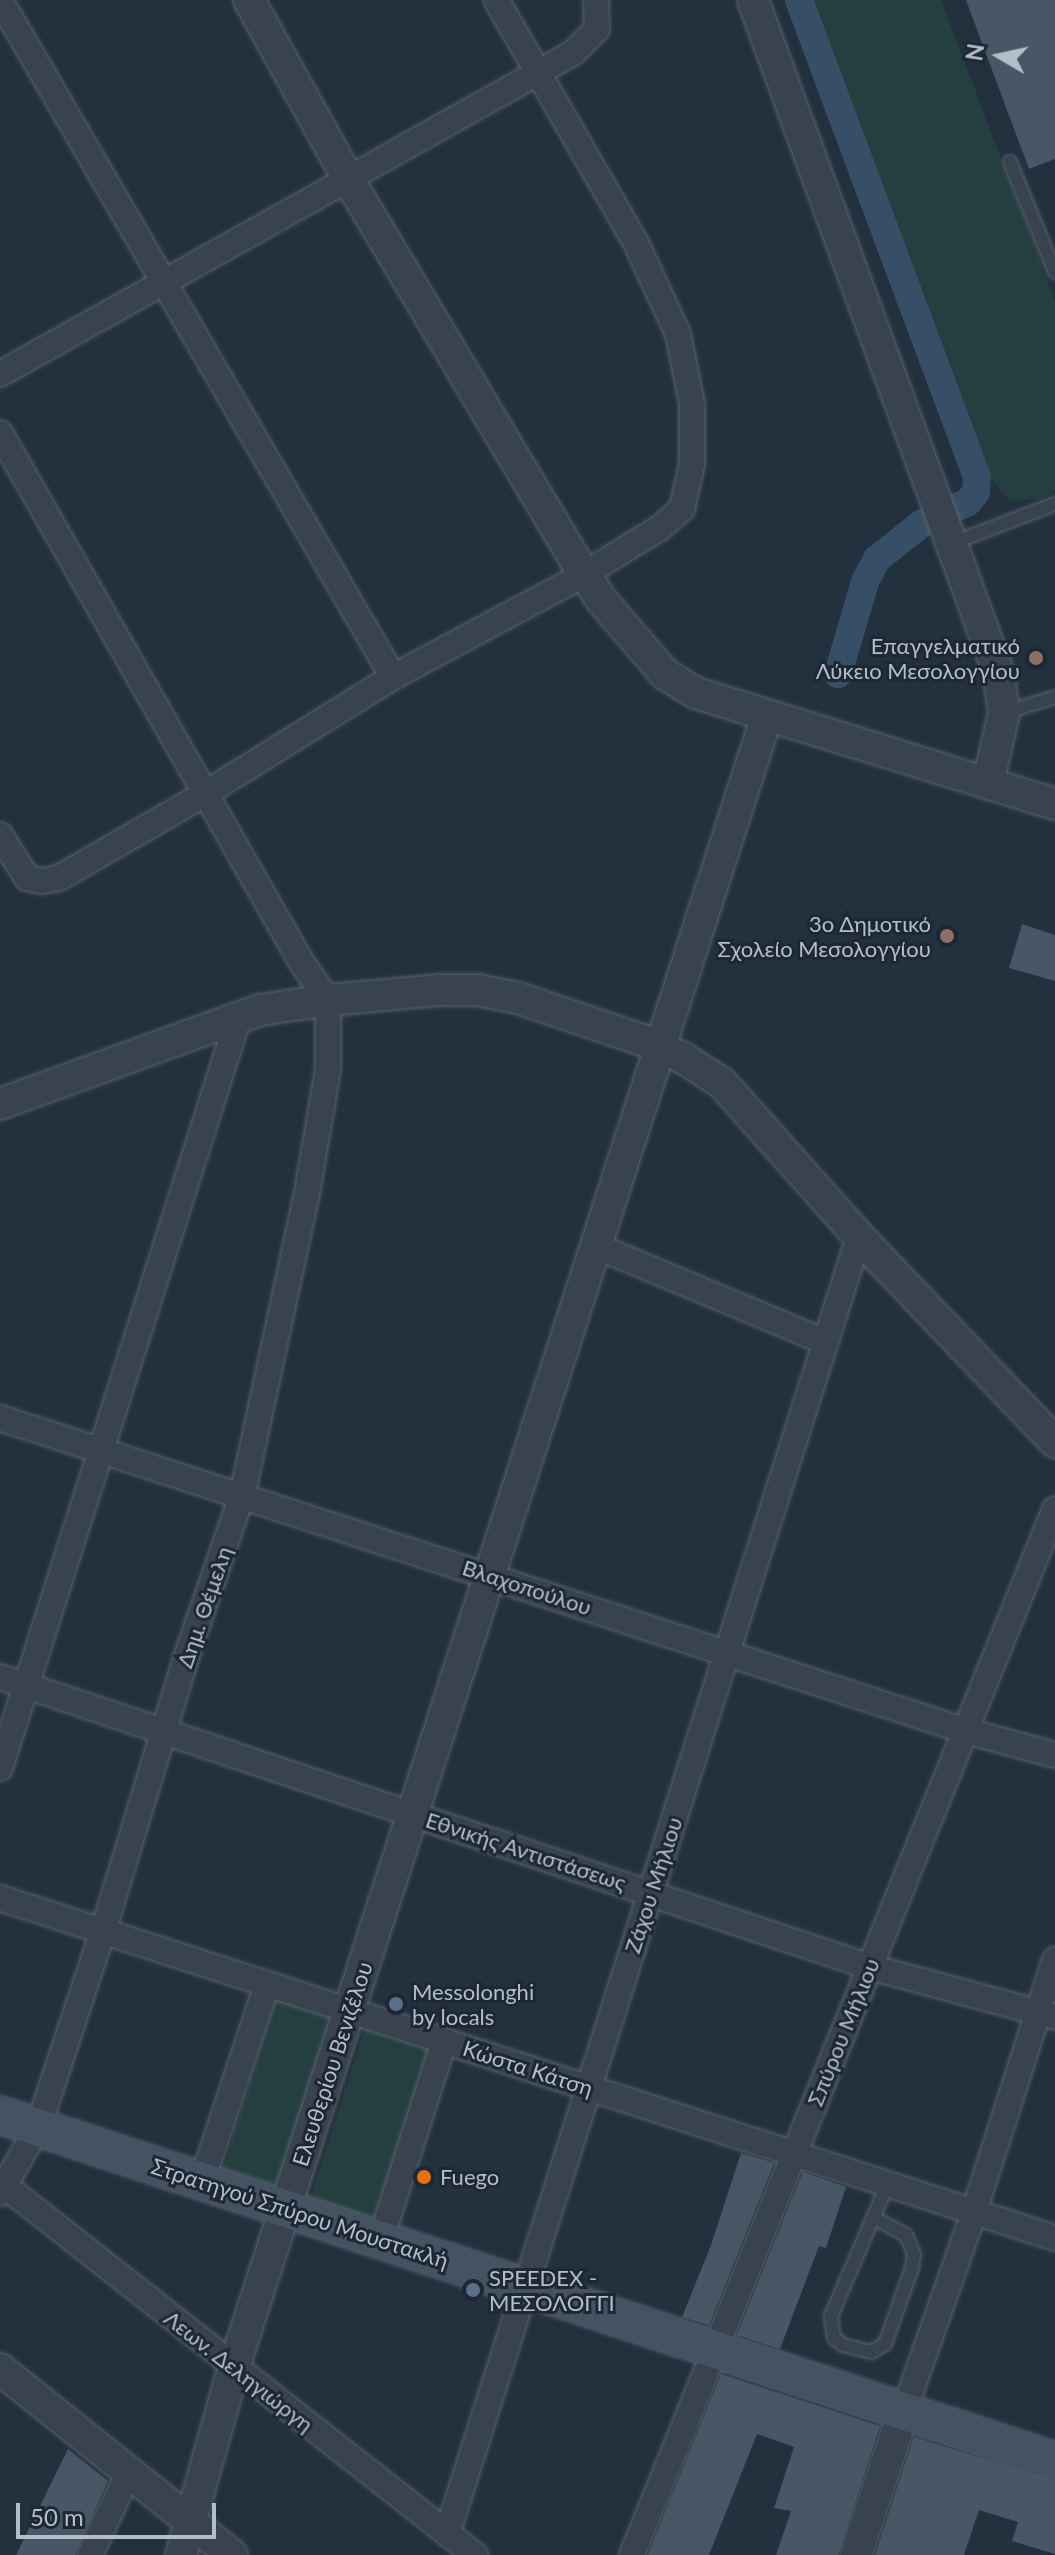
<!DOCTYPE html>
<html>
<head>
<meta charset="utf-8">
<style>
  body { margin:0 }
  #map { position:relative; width:1055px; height:2555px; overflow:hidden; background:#23313f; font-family:Lato,sans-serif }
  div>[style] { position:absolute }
  .green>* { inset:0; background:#253f40 }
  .canal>* { height:28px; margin:-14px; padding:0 14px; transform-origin:14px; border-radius:14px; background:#374f66 }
  .building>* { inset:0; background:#475765 }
  .roads { filter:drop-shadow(0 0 2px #56616c) drop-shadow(0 0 2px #56616c) }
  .service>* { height:12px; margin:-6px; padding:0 6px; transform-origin:6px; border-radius:6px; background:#38434f }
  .minor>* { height:24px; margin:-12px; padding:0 12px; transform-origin:12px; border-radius:12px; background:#38434f }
  .tertiary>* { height:30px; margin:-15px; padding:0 15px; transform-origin:15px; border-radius:15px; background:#38434f }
  .secondary>* { height:36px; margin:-18px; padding:0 18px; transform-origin:18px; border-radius:18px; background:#455262 }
  .dots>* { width:22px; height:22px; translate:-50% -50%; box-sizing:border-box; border:4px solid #1d2834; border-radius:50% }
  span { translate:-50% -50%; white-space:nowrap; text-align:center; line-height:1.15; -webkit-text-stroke:6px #1d2834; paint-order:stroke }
  .poi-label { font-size:22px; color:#b4bec9 }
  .right { translate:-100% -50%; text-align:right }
  .left { translate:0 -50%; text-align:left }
  .street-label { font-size:22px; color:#b4bec9 }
  .north { position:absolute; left:959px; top:16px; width:80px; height:80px; -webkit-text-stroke:6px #1d2834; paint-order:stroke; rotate:279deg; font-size:22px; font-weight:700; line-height:32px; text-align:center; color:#b4bec9 }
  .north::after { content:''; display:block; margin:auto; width:28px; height:36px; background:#b4bec9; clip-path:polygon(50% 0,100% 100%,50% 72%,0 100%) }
  .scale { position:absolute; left:16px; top:2503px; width:200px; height:36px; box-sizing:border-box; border:4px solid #b4bec9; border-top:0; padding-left:10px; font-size:24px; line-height:28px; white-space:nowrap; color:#b4bec9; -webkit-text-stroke:6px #1d2834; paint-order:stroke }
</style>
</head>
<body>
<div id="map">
  <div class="green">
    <div style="clip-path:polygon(812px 0,941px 0,1055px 301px,1055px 491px,1042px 499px,1011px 501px,991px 479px)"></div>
    <div style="clip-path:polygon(276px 1998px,334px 2016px,277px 2195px,220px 2177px)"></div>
    <div style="clip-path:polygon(365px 2028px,429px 2048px,372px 2227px,308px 2206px)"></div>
  </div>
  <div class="canal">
    <div style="left:799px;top:0;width:509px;rotate:69.54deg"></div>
    <div style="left:977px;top:477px;width:15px;rotate:94deg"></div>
    <div style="left:976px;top:492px;width:13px;rotate:129deg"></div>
    <div style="left:968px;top:502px;width:52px;rotate:154.9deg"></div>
    <div style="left:921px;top:524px;width:56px;rotate:141.5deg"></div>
    <div style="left:877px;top:559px;width:26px;rotate:118deg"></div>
    <div style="left:865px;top:582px;width:96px;rotate:106.4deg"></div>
  </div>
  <div class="building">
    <div style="clip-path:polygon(966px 0,1055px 0,1055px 159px,1029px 169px)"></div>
    <div style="clip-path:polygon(1022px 924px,1055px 935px,1055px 981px,1009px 968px)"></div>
    <div style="clip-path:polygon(741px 2153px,774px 2163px,709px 2325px,682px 2317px,711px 2245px)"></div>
    <div style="clip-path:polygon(803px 2172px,846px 2187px,826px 2248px,819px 2246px,780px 2349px,737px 2335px)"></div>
    <div style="clip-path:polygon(721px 2374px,880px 2426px,838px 2555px,776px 2555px,791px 2511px,774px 2508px,794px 2447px,757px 2434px,709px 2555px,648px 2555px)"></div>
    <div style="clip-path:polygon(914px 2437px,1055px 2481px,1055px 2554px,1012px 2541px,1018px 2522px,979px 2510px,964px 2555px,875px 2555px)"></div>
    <div style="clip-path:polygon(68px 2449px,108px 2481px,75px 2555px,16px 2555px)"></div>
  </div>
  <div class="roads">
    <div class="service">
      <div style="left:1010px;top:162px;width:119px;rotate:67.8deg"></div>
      <div style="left:953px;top:543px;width:109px;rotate:-20.9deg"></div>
      <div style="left:1004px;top:713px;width:53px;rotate:-17.4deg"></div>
      <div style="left:874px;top:2218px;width:36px;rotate:28deg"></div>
      <div style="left:906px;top:2235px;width:21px;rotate:67deg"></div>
      <div style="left:914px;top:2254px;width:14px;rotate:98deg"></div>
      <div style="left:912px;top:2268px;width:69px;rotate:109.5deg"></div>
      <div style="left:889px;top:2333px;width:12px;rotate:110deg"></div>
      <div style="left:885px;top:2344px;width:16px;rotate:150deg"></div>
      <div style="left:871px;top:2352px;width:29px;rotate:-166deg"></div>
      <div style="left:843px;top:2345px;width:11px;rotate:-142deg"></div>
      <div style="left:834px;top:2338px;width:22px;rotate:-98deg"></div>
      <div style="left:831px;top:2316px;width:145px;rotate:-66.8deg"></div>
    </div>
    <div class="minor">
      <div style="left:0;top:0;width:783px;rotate:59.86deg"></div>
      <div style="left:0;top:374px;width:657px;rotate:-29.26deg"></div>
      <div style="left:573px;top:53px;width:34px;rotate:-45deg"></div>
      <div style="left:597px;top:29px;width:29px;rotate:-92deg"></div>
      <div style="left:0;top:433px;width:610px;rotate:60.33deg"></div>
      <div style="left:302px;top:963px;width:45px;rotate:54.9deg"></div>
      <div style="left:328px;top:1000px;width:69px;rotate:90deg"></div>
      <div style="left:328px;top:1069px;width:126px;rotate:99.6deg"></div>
      <div style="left:307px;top:1193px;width:309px;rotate:102.1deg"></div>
      <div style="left:242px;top:1495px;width:172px;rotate:109deg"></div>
      <div style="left:186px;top:1658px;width:285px;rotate:106.9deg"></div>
      <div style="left:103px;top:1931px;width:206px;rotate:108.3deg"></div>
      <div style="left:38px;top:2127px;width:76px;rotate:119.9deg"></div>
      <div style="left:0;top:835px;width:51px;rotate:57.9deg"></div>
      <div style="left:27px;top:878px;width:15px;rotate:11deg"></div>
      <div style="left:42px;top:881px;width:17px;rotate:-10deg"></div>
      <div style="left:59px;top:878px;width:170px;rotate:-30deg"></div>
      <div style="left:206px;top:793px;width:220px;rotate:-31.8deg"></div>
      <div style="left:393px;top:677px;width:218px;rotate:-28.2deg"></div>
      <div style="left:585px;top:574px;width:89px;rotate:-31.7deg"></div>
      <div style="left:661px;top:527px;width:28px;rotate:-41deg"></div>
      <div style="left:682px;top:509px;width:46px;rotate:-77.5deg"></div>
      <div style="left:692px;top:464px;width:60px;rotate:-90deg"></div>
      <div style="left:692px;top:404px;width:71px;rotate:-101.3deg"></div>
      <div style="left:678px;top:334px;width:100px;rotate:-114.8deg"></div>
      <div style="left:636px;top:243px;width:280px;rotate:-119.9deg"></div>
      <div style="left:596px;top:1246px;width:249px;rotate:22.7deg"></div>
      <div style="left:0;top:1418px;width:1015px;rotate:17.95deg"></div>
      <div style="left:966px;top:1731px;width:92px;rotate:15.1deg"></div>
      <div style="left:0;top:1677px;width:917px;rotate:18.43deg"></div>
      <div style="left:870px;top:1967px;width:192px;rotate:15.1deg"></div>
      <div style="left:0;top:1768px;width:789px;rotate:-72.37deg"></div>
      <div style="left:0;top:1898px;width:1108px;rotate:17.86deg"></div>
      <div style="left:202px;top:2181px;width:207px;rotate:-71.7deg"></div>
      <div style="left:5px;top:2186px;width:598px;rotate:38.14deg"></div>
      <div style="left:381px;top:2239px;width:208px;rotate:-72.3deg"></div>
      <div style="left:904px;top:2411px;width:211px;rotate:-70.6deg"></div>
      <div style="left:974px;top:2212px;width:265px;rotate:-72.2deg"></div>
      <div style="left:447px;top:2534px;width:1361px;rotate:-72.38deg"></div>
      <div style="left:90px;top:2555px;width:92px;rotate:-64.8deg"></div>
      <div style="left:632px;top:2555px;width:1128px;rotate:-67.98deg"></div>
    </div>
    <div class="tertiary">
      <div style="left:249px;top:0;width:202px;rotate:61deg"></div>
      <div style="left:347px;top:177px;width:446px;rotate:59.2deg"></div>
      <div style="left:575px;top:560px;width:50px;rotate:56.3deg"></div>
      <div style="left:603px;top:602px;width:95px;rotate:49.3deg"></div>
      <div style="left:665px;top:674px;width:36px;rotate:32deg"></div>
      <div style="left:696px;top:693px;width:376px;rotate:17.2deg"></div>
      <div style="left:753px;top:0;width:714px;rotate:69.94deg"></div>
      <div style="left:998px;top:671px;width:42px;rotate:81.9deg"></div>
      <div style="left:1004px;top:713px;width:72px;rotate:102.9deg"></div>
      <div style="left:0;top:1104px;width:276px;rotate:-19.9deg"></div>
      <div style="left:260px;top:1010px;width:69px;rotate:-8.4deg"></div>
      <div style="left:328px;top:1000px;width:111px;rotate:-5.1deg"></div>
      <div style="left:439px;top:990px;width:38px"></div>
      <div style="left:477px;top:990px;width:42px;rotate:11deg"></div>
      <div style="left:518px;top:998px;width:140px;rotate:18.7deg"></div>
      <div style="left:651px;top:1043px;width:35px;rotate:25deg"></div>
      <div style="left:683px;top:1058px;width:46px;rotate:32.7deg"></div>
      <div style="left:722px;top:1083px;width:206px;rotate:48.3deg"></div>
      <div style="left:859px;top:1237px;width:284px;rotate:46.3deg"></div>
      <div style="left:0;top:2369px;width:297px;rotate:38.7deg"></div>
      <div style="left:181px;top:2555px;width:195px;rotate:-74.3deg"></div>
      <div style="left:234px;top:2367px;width:1735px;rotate:-72.11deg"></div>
      <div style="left:856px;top:2555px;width:152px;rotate:-71.6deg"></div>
    </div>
    <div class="secondary">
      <div style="left:0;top:2115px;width:1110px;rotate:18.16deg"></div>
    </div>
  </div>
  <div class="dots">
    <div style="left:1036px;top:658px;background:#8d6e63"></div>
    <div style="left:947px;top:936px;background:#8d6e63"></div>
    <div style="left:396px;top:2004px;background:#5c6f8a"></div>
    <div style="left:424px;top:2177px;background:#e8710a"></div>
    <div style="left:473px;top:2290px;background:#5c6f8a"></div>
  </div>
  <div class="poi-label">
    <span class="right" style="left:1020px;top:658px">Επαγγελματικό<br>Λύκειο Μεσολογγίου</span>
    <span class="right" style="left:931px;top:936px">3ο Δημοτικό<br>Σχολείο Μεσολογγίου</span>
    <span class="left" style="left:412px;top:2004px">Messolonghi<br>by locals</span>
    <span class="left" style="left:440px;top:2177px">Fuego</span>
    <span class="left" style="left:489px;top:2290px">SPEEDEX -<br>ΜΕΣΟΛΟΓΓΙ</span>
  </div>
  <div class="street-label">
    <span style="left:527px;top:1587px;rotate:18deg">Βλαχοπούλου</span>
    <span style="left:204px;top:1607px;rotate:-71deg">Δημ. Θέμελη</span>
    <span style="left:526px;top:1851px;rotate:18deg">Εθνικής Αντιστάσεως</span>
    <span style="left:653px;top:1885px;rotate:-72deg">Ζάχου Μήλιου</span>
    <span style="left:843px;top:2032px;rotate:-68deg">Σπύρου Μήλιου</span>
    <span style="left:332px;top:2064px;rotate:-72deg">Ελευθερίου Βενιζέλου</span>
    <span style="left:528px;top:2068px;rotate:18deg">Κώστα Κάτση</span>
    <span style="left:300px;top:2213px;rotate:18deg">Στρατηγού Σπύρου Μουστακλή</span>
    <span style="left:239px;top:2371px;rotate:38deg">Λεων. Δεληγιώργη</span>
  </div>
  <div class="north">N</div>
  <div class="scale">50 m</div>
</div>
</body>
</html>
